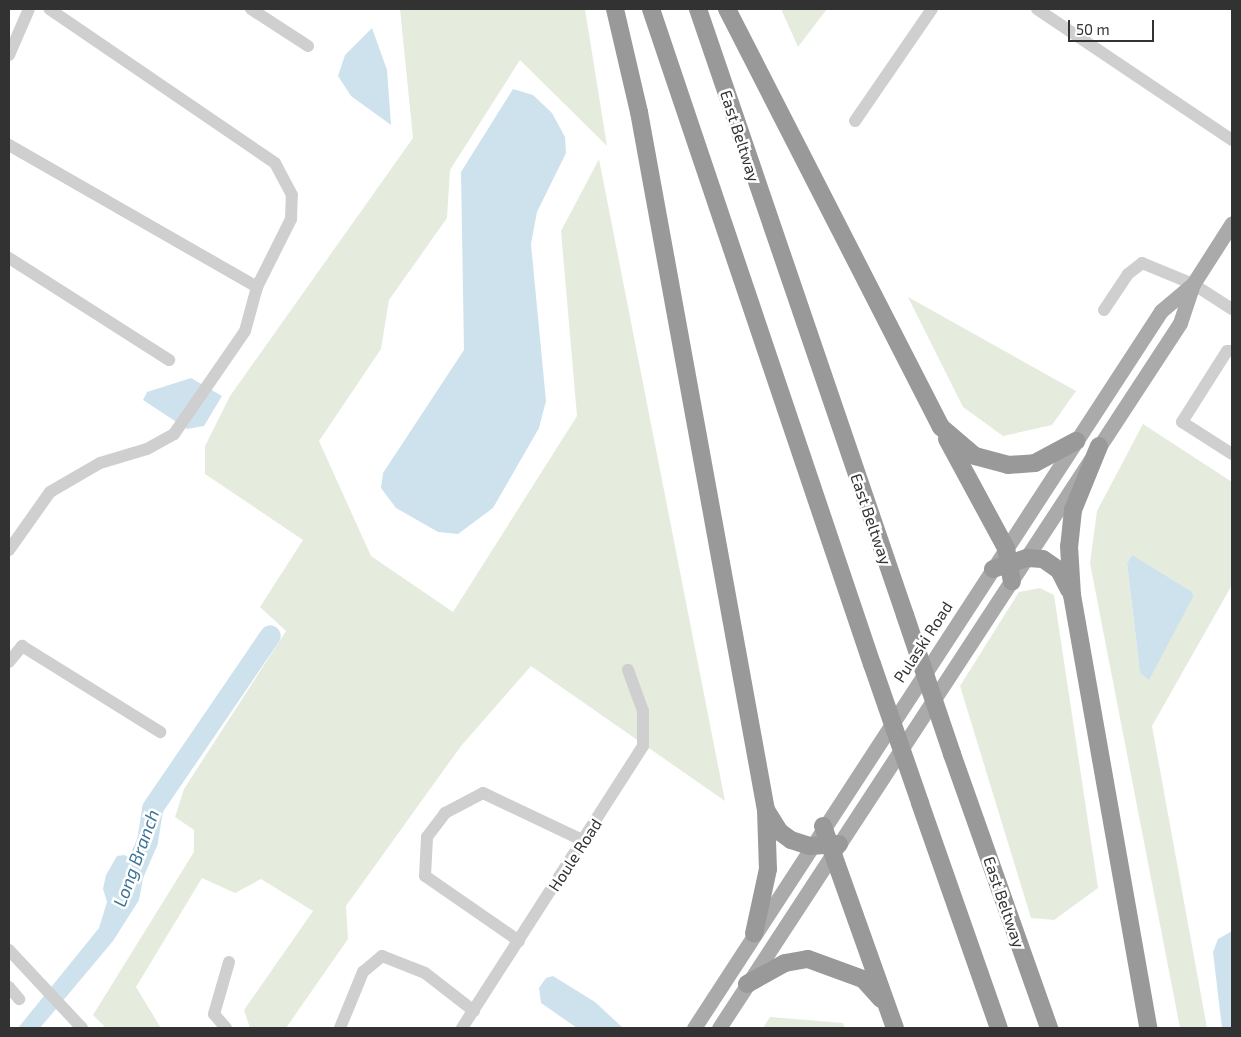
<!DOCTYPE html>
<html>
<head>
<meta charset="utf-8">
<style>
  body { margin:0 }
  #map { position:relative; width:1241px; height:1037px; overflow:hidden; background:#fff; font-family:"Exo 2",sans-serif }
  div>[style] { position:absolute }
  .green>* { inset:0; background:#e5ecde }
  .water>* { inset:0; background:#cee2ee }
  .river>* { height:21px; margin:-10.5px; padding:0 10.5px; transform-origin:10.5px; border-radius:10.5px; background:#cee2ee }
  .minor>* { height:12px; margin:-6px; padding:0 6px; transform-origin:6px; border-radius:6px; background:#cfcfcf }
  .major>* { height:15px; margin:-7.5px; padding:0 7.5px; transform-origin:7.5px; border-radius:7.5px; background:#aaa }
  .highway>* { height:18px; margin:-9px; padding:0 9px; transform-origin:9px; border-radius:9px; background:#999 }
  .highway-bridge>* { height:18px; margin:-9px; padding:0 9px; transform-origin:9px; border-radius:9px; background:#999 }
  span { translate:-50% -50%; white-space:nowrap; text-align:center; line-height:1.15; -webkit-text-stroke:5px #fff; paint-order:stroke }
  .street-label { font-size:16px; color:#323232 }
  .water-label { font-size:18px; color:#3e7597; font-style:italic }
  .frame { position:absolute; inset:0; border:10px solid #323232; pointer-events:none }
  .scale { position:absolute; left:1068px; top:20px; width:86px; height:22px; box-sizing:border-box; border:2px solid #323232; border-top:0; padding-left:6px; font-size:15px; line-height:18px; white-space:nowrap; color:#323232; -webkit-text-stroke:4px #fff; paint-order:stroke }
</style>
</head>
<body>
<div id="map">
  <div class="green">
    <div style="clip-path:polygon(400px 9px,585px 9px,607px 146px,520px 60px,450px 170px,447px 218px,389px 300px,381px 349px,319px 441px,371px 556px,453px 612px,577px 416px,561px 231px,599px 159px,725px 801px,531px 666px,461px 746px,346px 906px,348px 939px,286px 1028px,250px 1028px,244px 1010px,313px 911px,261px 879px,235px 893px,202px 878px,136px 987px,161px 1028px,106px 1028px,93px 1015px,194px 852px,194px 830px,175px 817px,184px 789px,286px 631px,260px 607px,303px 540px,205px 474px,205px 446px,230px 396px,413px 138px)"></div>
    <div style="clip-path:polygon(781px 9px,827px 9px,798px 47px)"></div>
    <div style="clip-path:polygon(908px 297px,1076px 391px,1052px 425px,1003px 436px,963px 407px)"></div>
    <div style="clip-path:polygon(evenodd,1143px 424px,1232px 482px,1232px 585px,1152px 726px,1207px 1028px,1180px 1028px,1090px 563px,1097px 511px,1143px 424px,1132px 555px,1140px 673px,1127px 563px,1132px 555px)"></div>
    <div style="clip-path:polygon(1040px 588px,1054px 595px,1098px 888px,1054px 920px,1031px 918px,960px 686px,1019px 592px)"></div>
    <div style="clip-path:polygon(770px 1017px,843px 1023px,845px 1028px,763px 1028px)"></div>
  </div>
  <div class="water">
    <div style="clip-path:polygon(372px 28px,387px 70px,391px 125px,351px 96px,338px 76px,345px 55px)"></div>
    <div style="clip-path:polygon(513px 89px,533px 95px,552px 113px,565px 137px,566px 153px,537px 212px,531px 244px,546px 401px,539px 428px,493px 508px,458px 534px,438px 532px,396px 508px,381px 488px,383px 473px,464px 350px,461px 172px)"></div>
    <div style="clip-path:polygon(191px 378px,222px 396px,204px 426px,187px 429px,143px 400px,147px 392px)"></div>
    <div style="clip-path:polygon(1132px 555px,1192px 592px,1193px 597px,1149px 680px,1140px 673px,1127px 563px)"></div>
    <div style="clip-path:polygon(124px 855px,146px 863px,139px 900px,113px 941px,40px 1028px,18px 1028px,99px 928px,107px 902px,103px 889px,106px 875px,117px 856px)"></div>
    <div style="clip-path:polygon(1232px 931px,1232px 1028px,1222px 1028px,1213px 952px,1218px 939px)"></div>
    <div style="clip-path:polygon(553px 976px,595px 1002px,623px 1028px,577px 1028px,541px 1003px,539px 988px,546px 978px)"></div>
  </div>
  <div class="river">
    <div style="left:127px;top:887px;width:50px;rotate:-66.5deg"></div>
    <div style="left:147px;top:841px;width:33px;rotate:-81deg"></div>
    <div style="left:152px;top:808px;width:209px;rotate:-55.7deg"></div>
  </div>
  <div class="minor">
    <div style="left:251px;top:9px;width:68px;rotate:33deg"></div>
    <div style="left:1037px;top:9px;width:235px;rotate:33.9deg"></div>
    <div style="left:9px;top:55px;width:50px;rotate:-66.5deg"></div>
    <div style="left:855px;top:121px;width:136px;rotate:-55.5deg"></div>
    <div style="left:9px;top:145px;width:286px;rotate:29.8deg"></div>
    <div style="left:9px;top:258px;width:190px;rotate:32.5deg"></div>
    <div style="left:1104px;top:310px;width:43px;rotate:-56.3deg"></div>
    <div style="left:1128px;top:274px;width:18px;rotate:-38deg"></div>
    <div style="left:1142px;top:263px;width:55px;rotate:22.4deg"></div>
    <div style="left:1193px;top:284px;width:46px;rotate:32.7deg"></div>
    <div style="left:1232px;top:351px;width:5px;rotate:180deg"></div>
    <div style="left:1227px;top:351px;width:84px;rotate:122.4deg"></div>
    <div style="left:1182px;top:422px;width:59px;rotate:32.6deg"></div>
    <div style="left:9px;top:550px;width:71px;rotate:-54.7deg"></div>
    <div style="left:50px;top:492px;width:58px;rotate:-30.1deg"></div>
    <div style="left:100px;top:463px;width:49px;rotate:-16.6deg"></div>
    <div style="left:147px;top:449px;width:31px;rotate:-29deg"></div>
    <div style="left:174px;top:434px;width:125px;rotate:-55.4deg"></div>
    <div style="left:245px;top:331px;width:46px;rotate:-74.7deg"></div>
    <div style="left:257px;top:287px;width:76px;rotate:-63.4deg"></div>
    <div style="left:291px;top:219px;width:24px;rotate:-88deg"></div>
    <div style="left:292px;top:195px;width:36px;rotate:-118deg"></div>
    <div style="left:275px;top:163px;width:273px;rotate:-145.7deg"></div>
    <div style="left:9px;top:662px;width:21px;rotate:-51deg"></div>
    <div style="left:22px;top:646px;width:163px;rotate:31.9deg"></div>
    <div style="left:519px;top:941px;width:114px;rotate:-145.3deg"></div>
    <div style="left:425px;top:876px;width:39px;rotate:-87deg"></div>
    <div style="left:427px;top:837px;width:30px;rotate:-53deg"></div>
    <div style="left:445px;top:813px;width:43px;rotate:-27.8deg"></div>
    <div style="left:483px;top:793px;width:112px;rotate:25.4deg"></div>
    <div style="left:9px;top:950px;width:107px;rotate:46.9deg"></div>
    <div style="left:9px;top:987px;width:16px;rotate:50deg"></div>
    <div style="left:226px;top:1028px;width:18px;rotate:-131deg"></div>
    <div style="left:214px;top:1014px;width:54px;rotate:-73.9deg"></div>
    <div style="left:340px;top:1028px;width:61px;rotate:-67.7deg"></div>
    <div style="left:363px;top:972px;width:25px;rotate:-40deg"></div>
    <div style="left:382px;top:956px;width:46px;rotate:21.6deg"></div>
    <div style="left:425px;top:973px;width:62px;rotate:37.8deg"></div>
    <div style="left:462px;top:1028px;width:335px;rotate:-57.3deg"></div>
    <div style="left:643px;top:746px;width:35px;rotate:-90deg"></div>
    <div style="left:643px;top:711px;width:44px;rotate:-110.1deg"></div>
  </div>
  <div class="major">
    <div style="left:694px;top:1028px;width:856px;rotate:-56.92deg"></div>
    <div style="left:1161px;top:311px;width:42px;rotate:-40.2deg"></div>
    <div style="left:719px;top:1028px;width:842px;rotate:-56.82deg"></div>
    <div style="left:1180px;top:323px;width:41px;rotate:-71.6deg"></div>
    <div style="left:1193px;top:284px;width:72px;rotate:-57.4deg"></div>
  </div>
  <div class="highway">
    <div style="left:615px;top:9px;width:106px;rotate:76.9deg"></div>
    <div style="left:639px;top:112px;width:709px;rotate:79.69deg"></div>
    <div style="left:766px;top:810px;width:59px;rotate:88.1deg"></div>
    <div style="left:768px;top:869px;width:66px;rotate:102.2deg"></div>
    <div style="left:651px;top:9px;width:691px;rotate:71.36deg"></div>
    <div style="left:698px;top:9px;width:640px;rotate:71.14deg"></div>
    <div style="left:727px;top:9px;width:470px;rotate:62.9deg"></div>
    <div style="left:941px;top:427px;width:45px;rotate:40.5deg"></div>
    <div style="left:975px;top:456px;width:34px;rotate:15deg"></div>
    <div style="left:1008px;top:465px;width:27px;rotate:-4deg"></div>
    <div style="left:1035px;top:463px;width:47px;rotate:-28.2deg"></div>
    <div style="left:947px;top:439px;width:124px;rotate:61.6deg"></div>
    <div style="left:1006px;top:548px;width:34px;rotate:80deg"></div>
    <div style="left:1099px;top:446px;width:69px;rotate:112.1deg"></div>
    <div style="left:1073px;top:510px;width:36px;rotate:96deg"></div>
    <div style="left:1069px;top:546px;width:49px;rotate:86.5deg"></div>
    <div style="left:1072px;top:595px;width:440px;rotate:80deg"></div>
    <div style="left:993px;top:569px;width:36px;rotate:-18deg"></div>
    <div style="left:1027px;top:558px;width:16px;rotate:4deg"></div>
    <div style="left:1043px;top:559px;width:19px;rotate:35deg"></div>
    <div style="left:1059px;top:570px;width:22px;rotate:63deg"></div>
    <div style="left:952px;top:754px;width:291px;rotate:70.5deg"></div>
    <div style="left:920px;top:803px;width:238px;rotate:70.7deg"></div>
    <div style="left:766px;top:810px;width:26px;rotate:58deg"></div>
    <div style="left:780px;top:832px;width:14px;rotate:36deg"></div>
    <div style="left:791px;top:840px;width:20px;rotate:18deg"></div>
    <div style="left:810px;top:846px;width:29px;rotate:-4deg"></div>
    <div style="left:823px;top:826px;width:214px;rotate:70.4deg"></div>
    <div style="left:747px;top:984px;width:43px;rotate:-28.9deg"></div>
    <div style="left:785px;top:963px;width:23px;rotate:-10deg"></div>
    <div style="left:808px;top:959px;width:59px;rotate:20deg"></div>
    <div style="left:863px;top:979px;width:27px;rotate:48deg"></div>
  </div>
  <div class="highway-bridge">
    <div style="left:905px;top:615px;width:147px;rotate:71.3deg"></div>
    <div style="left:872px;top:664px;width:147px;rotate:70.9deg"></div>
  </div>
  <div class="street-label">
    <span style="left:740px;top:136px;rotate:72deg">East Beltway</span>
    <span style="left:871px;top:519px;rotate:71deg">East Beltway</span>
    <span style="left:923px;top:642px;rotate:-57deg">Pulaski Road</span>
    <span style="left:575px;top:855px;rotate:-57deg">Houle Road</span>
    <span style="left:1004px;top:902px;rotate:71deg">East Beltway</span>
  </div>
  <div class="water-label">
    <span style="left:136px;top:858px;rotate:-70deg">Long Branch</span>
  </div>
  <div class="frame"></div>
  <div class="scale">50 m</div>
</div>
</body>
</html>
